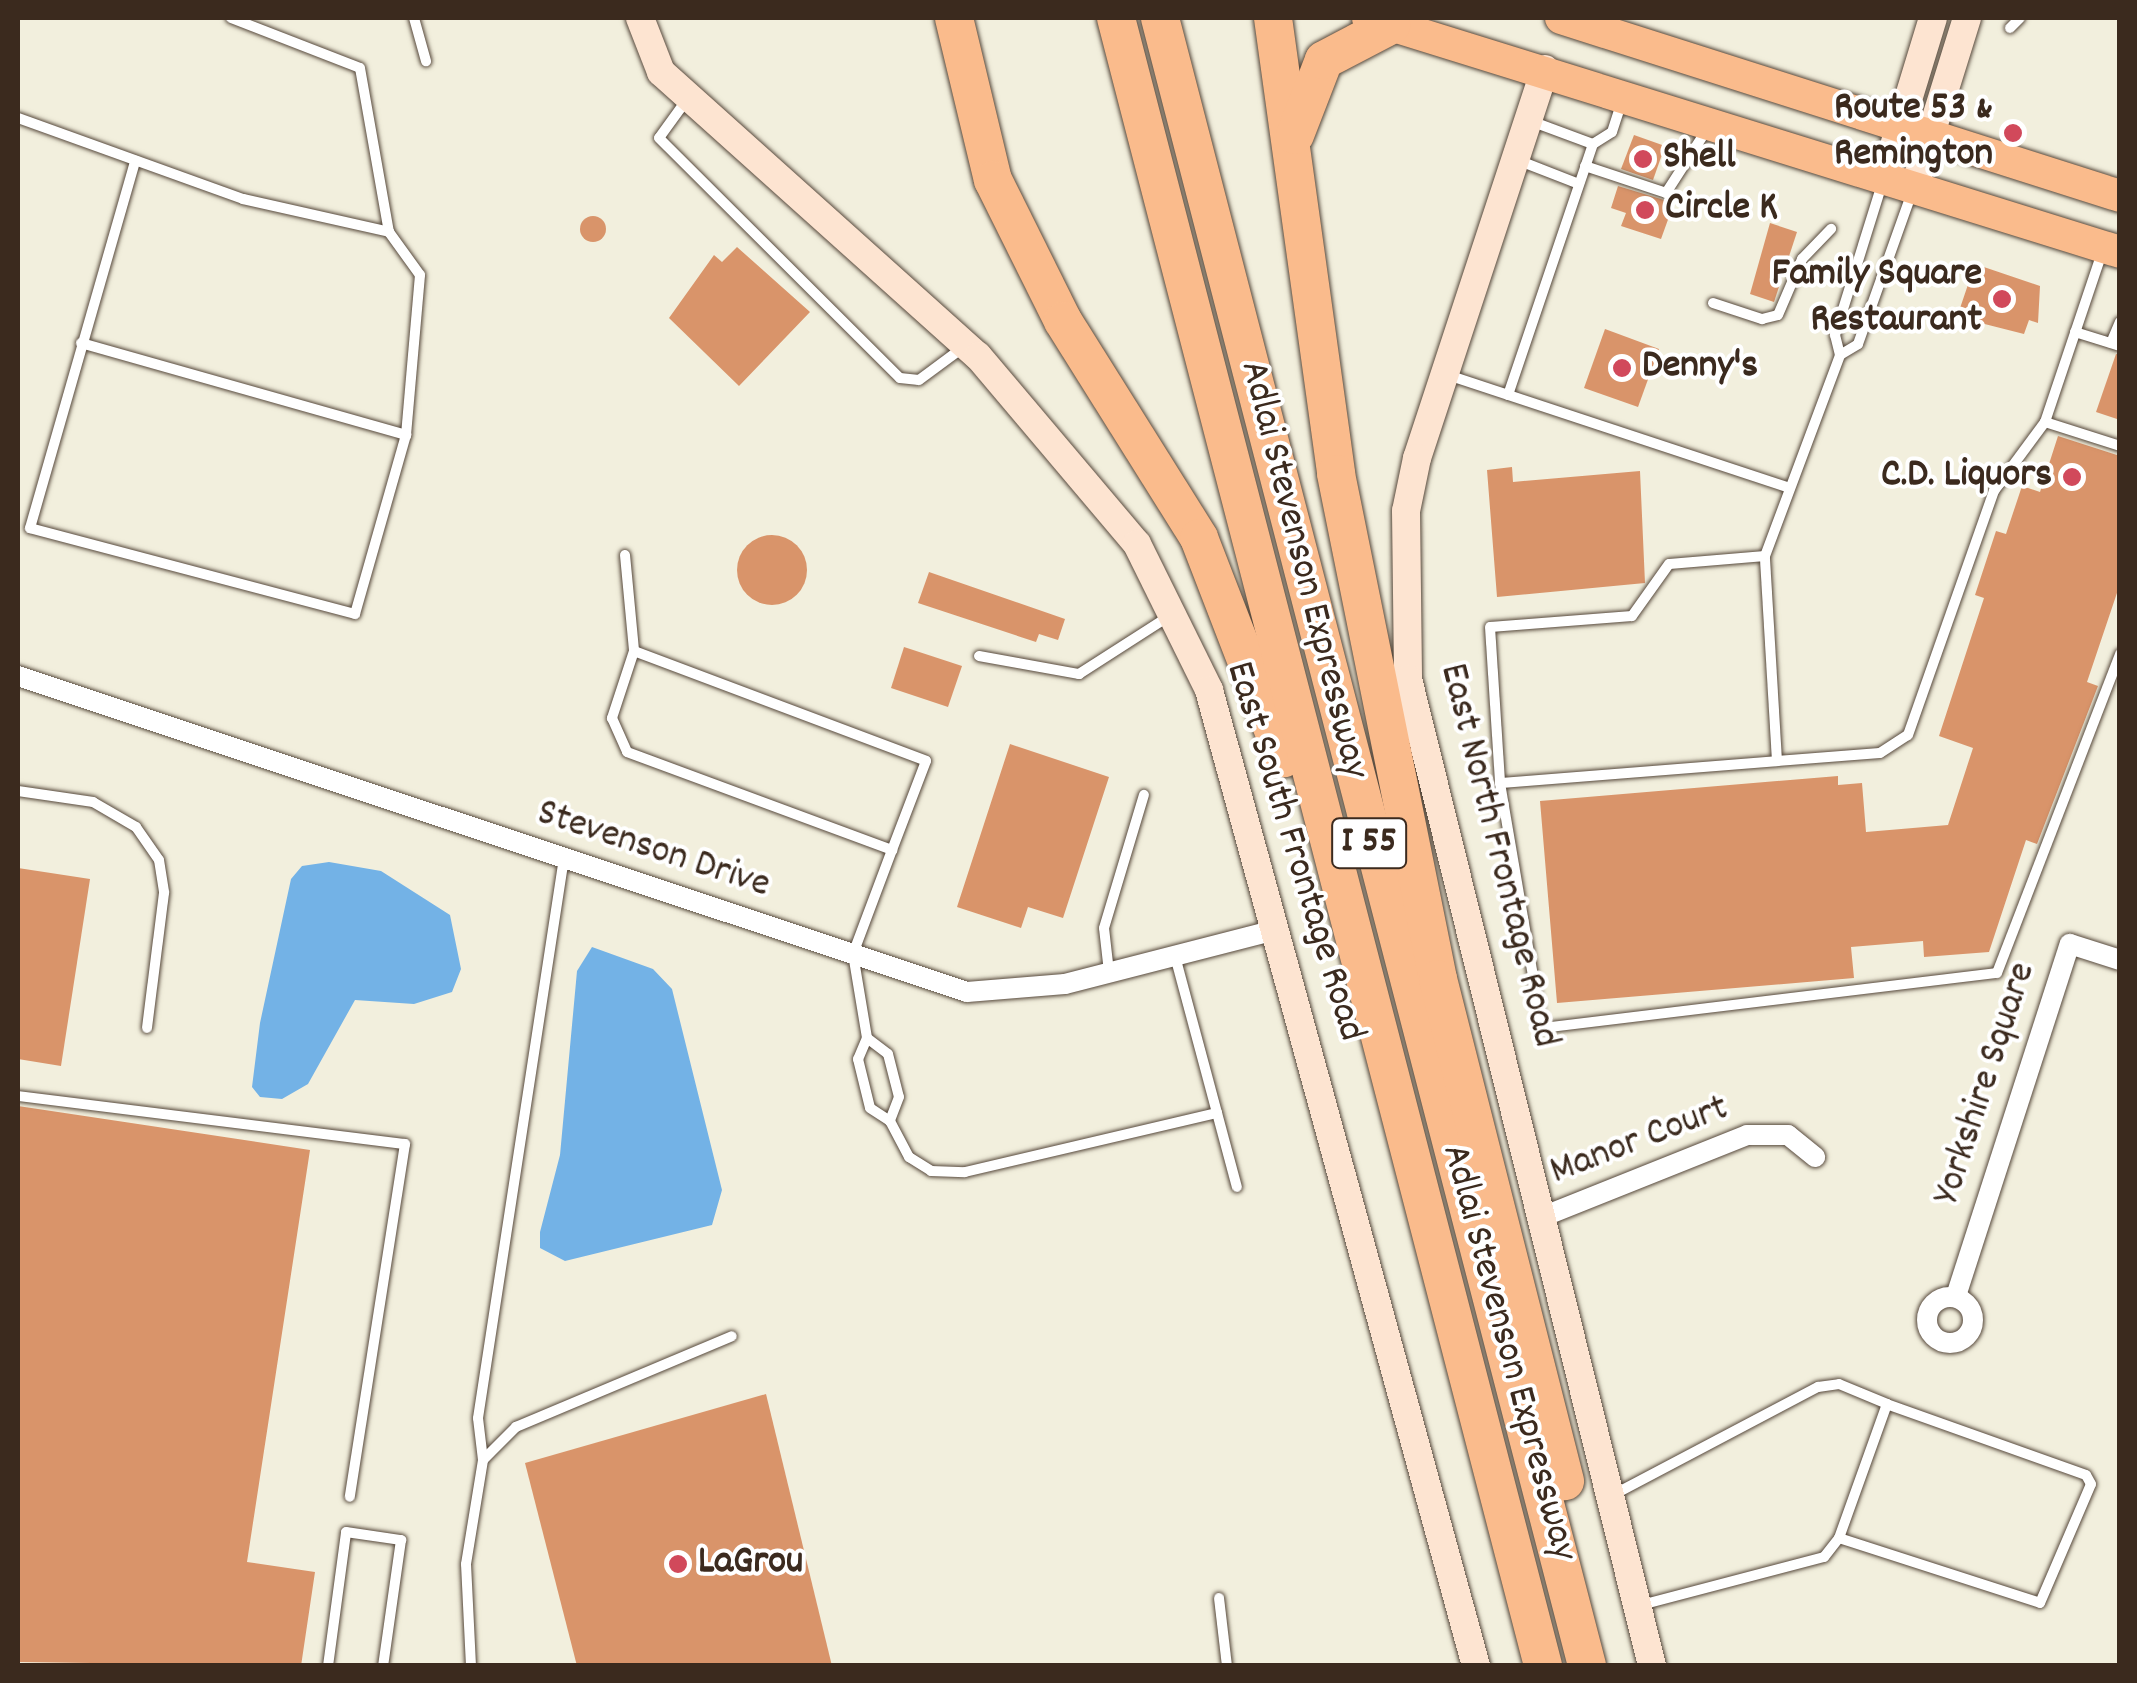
<!DOCTYPE html>
<html>
<head>
<meta charset="utf-8">
<style>
  body { margin:0 }
  #map { position:relative; width:2137px; height:1683px; overflow:hidden; background:#f2efdd; font-family:Dekko,sans-serif }
  div>[style] { position:absolute }
  .water>* { inset:0; background:#73b2e6 }
  .building>* { inset:0; background:#d9946a }
  .round { border-radius:50% }
  .roads { filter:drop-shadow(0 0 2px #56483b) drop-shadow(0 0 2px #56483b) }
  .lane>* { height:10px; margin:-5px; padding:0 5px; transform-origin:5px; border-radius:5px; background:#fff }
  .street>* { height:20px; margin:-10px; padding:0 10px; transform-origin:10px; border-radius:10px; background:#fff }
  .street>.ring { margin:-10px; padding:0; box-sizing:content-box; background:none; border:20px solid #fff; border-radius:50% }
  .secondary>* { height:28px; margin:-14px; padding:0 14px; transform-origin:14px; border-radius:14px; background:#fde4d1 }
  .primary>* { height:32px; margin:-16px; padding:0 16px; transform-origin:16px; border-radius:16px; background:#fabb8c }
  .highway>* { height:38px; margin:-19px; padding:0 19px; transform-origin:19px; border-radius:19px; background:#fabb8c }
  .dots>* { width:28px; height:28px; translate:-50% -50%; box-sizing:border-box; border:5px solid #fff; border-radius:50% }
  span { translate:-50% -50%; white-space:nowrap; text-align:center; line-height:1.15; -webkit-text-stroke:8px #fff; paint-order:stroke }
  .shield-label span { padding:2px 8px; background:#fff; border:2px solid; border-radius:8px; -webkit-text-stroke-width:0 }
  .shield-label { font-size:38px; color:#3b2a1e; font-weight:700 }
  .poi-label { font-size:40px; color:#3b2a1e; font-weight:700 }
  .right { translate:-100% -50%; text-align:right }
  .left { translate:0 -50%; text-align:left }
  .street-label { font-size:40px; color:#3b2a1e }
  .frame { position:absolute; inset:0; border:20px solid #3b2a1e; pointer-events:none }
</style>
</head>
<body>
<div id="map">
  <div class="water">
    <div style="clip-path:polygon(329px 862px,381px 871px,450px 915px,461px 969px,452px 992px,414px 1004px,355px 1000px,308px 1084px,282px 1099px,260px 1097px,252px 1087px,260px 1023px,291px 879px,302px 866px)"></div>
    <div style="clip-path:polygon(592px 947px,653px 969px,672px 989px,722px 1190px,712px 1225px,565px 1261px,540px 1248px,540px 1232px,560px 1155px,577px 971px)"></div>
  </div>
  <div class="building">
    <div style="clip-path:polygon(1634px 135px,1665px 146px,1653px 180px,1621px 169px)"></div>
    <div style="clip-path:polygon(1618px 186px,1674px 203px,1661px 239px,1621px 226px,1626px 213px,1611px 208px)"></div>
    <div class="round" style="left:580px;top:216px;width:26px;height:26px"></div>
    <div style="clip-path:polygon(1770px 223px,1797px 232px,1774px 302px,1750px 294px)"></div>
    <div style="clip-path:polygon(737px 247px,810px 312px,739px 386px,669px 318px,714px 255px,722px 262px)"></div>
    <div style="clip-path:polygon(1975px 264px,2040px 286px,2038px 323px,2029px 320px,2024px 334px,1957px 317px)"></div>
    <div style="clip-path:polygon(1605px 329px,1659px 349px,1638px 407px,1584px 388px)"></div>
    <div style="clip-path:polygon(2116px 354px,2120px 355px,2120px 420px,2096px 412px)"></div>
    <div style="clip-path:polygon(2058px 436px,2120px 456px,2120px 584px,2087px 682px,2098px 686px,2037px 844px,2026px 840px,1989px 952px,1924px 957px,1923px 941px,1851px 947px,1854px 978px,1557px 1003px,1540px 801px,1838px 776px,1838px 785px,1862px 783px,1866px 832px,1948px 825px,1973px 748px,1939px 736px,1984px 598px,1975px 595px,1996px 531px,2006px 534px,2022px 486px,2040px 492px)"></div>
    <div style="clip-path:polygon(1512px 467px,1513px 482px,1640px 471px,1645px 583px,1497px 597px,1487px 470px)"></div>
    <div class="round" style="left:737px;top:535px;width:70px;height:70px"></div>
    <div style="clip-path:polygon(929px 572px,1065px 619px,1058px 640px,1039px 634px,1036px 642px,918px 603px)"></div>
    <div style="clip-path:polygon(904px 647px,962px 666px,948px 707px,891px 688px)"></div>
    <div style="clip-path:polygon(1010px 744px,1109px 777px,1063px 918px,1028px 907px,1021px 928px,957px 907px)"></div>
    <div style="clip-path:polygon(18px 868px,90px 879px,61px 1066px,18px 1059px)"></div>
    <div style="clip-path:polygon(18px 1106px,310px 1150px,247px 1562px,315px 1572px,301px 1666px,18px 1662px)"></div>
    <div style="clip-path:polygon(766px 1394px,832px 1666px,577px 1666px,525px 1463px)"></div>
  </div>
  <div class="roads">
    <div class="lane">
      <div style="left:231px;top:18px;width:138px;rotate:21.2deg"></div>
      <div style="left:360px;top:68px;width:167px;rotate:80deg"></div>
      <div style="left:414px;top:18px;width:45px;rotate:74.4deg"></div>
      <div style="left:2010px;top:28px;width:14px;rotate:-45deg"></div>
      <div style="left:688px;top:98px;width:49px;rotate:125.9deg"></div>
      <div style="left:659px;top:138px;width:340px;rotate:44.9deg"></div>
      <div style="left:900px;top:378px;width:19px;rotate:6deg"></div>
      <div style="left:919px;top:380px;width:57px;rotate:-36.5deg"></div>
      <div style="left:18px;top:118px;width:239px;rotate:19.8deg"></div>
      <div style="left:243px;top:199px;width:150px;rotate:12.7deg"></div>
      <div style="left:389px;top:232px;width:53px;rotate:54.2deg"></div>
      <div style="left:420px;top:275px;width:161px;rotate:95deg"></div>
      <div style="left:406px;top:435px;width:186px;rotate:105.9deg"></div>
      <div style="left:355px;top:614px;width:336px;rotate:-165.2deg"></div>
      <div style="left:30px;top:528px;width:382px;rotate:-74deg"></div>
      <div style="left:1528px;top:120px;width:69px;rotate:20.3deg"></div>
      <div style="left:1520px;top:161px;width:63px;rotate:21.3deg"></div>
      <div style="left:1585px;top:166px;width:85px;rotate:18.4deg"></div>
      <div style="left:1666px;top:193px;width:74px;rotate:-57.2deg"></div>
      <div style="left:1713px;top:303px;width:52px;rotate:18.1deg"></div>
      <div style="left:1762px;top:319px;width:16px;rotate:-14deg"></div>
      <div style="left:1778px;top:315px;width:61px;rotate:-66.8deg"></div>
      <div style="left:1802px;top:259px;width:42px;rotate:-46deg"></div>
      <div style="left:2075px;top:332px;width:47px;rotate:17.3deg"></div>
      <div style="left:81px;top:343px;width:338px;rotate:15.8deg"></div>
      <div style="left:2111px;top:343px;width:23px;rotate:-67deg"></div>
      <div style="left:1840px;top:355px;width:21px;rotate:-31deg"></div>
      <div style="left:1858px;top:344px;width:158px;rotate:-70.4deg"></div>
      <div style="left:1445px;top:374px;width:363px;rotate:18.3deg"></div>
      <div style="left:1508px;top:395px;width:265px;rotate:-71.3deg"></div>
      <div style="left:1593px;top:144px;width:22px;rotate:-32deg"></div>
      <div style="left:1612px;top:132px;width:32px;rotate:-72deg"></div>
      <div style="left:2045px;top:422px;width:79px;rotate:17.7deg"></div>
      <div style="left:625px;top:555px;width:96px;rotate:84.6deg"></div>
      <div style="left:634px;top:651px;width:71px;rotate:108.2deg"></div>
      <div style="left:612px;top:718px;width:37px;rotate:66deg"></div>
      <div style="left:627px;top:752px;width:283px;rotate:20.3deg"></div>
      <div style="left:892px;top:850px;width:111px;rotate:110.6deg"></div>
      <div style="left:853px;top:954px;width:85px;rotate:80.5deg"></div>
      <div style="left:867px;top:1038px;width:23px;rotate:113deg"></div>
      <div style="left:858px;top:1059px;width:50px;rotate:76.2deg"></div>
      <div style="left:870px;top:1108px;width:24px;rotate:33deg"></div>
      <div style="left:890px;top:1121px;width:41px;rotate:62.2deg"></div>
      <div style="left:909px;top:1157px;width:26px;rotate:32deg"></div>
      <div style="left:931px;top:1171px;width:34px;rotate:2deg"></div>
      <div style="left:965px;top:1172px;width:259px;rotate:-13.2deg"></div>
      <div style="left:1765px;top:556px;width:96px;rotate:175.2deg"></div>
      <div style="left:1669px;top:564px;width:64px;rotate:125.4deg"></div>
      <div style="left:1632px;top:616px;width:142px;rotate:175.6deg"></div>
      <div style="left:1490px;top:627px;width:156px;rotate:86.3deg"></div>
      <div style="left:1500px;top:783px;width:278px;rotate:-4.5deg"></div>
      <div style="left:1777px;top:761px;width:205px;rotate:-93.4deg"></div>
      <div style="left:1765px;top:556px;width:215px;rotate:-69.5deg"></div>
      <div style="left:1840px;top:355px;width:21px;rotate:-104deg"></div>
      <div style="left:1835px;top:335px;width:161px;rotate:-72.7deg"></div>
      <div style="left:634px;top:651px;width:312px;rotate:20.6deg"></div>
      <div style="left:926px;top:761px;width:95px;rotate:110.9deg"></div>
      <div style="left:979px;top:656px;width:102px;rotate:10.2deg"></div>
      <div style="left:1079px;top:674px;width:109px;rotate:-32.7deg"></div>
      <div style="left:1777px;top:761px;width:103px;rotate:-4.4deg"></div>
      <div style="left:1880px;top:753px;width:33px;rotate:-33deg"></div>
      <div style="left:1908px;top:735px;width:259px;rotate:-70.6deg"></div>
      <div style="left:1994px;top:491px;width:86px;rotate:-53.5deg"></div>
      <div style="left:2045px;top:422px;width:178px;rotate:-71.4deg"></div>
      <div style="left:1500px;top:783px;width:249px;rotate:80.3deg"></div>
      <div style="left:1542px;top:1028px;width:458px;rotate:-6.9deg"></div>
      <div style="left:1997px;top:973px;width:342px;rotate:-68.9deg"></div>
      <div style="left:18px;top:791px;width:76px;rotate:8.3deg"></div>
      <div style="left:93px;top:802px;width:50px;rotate:30.2deg"></div>
      <div style="left:136px;top:827px;width:40px;rotate:55.1deg"></div>
      <div style="left:159px;top:860px;width:33px;rotate:81deg"></div>
      <div style="left:164px;top:893px;width:136px;rotate:97.2deg"></div>
      <div style="left:1175px;top:956px;width:239px;rotate:75deg"></div>
      <div style="left:1109px;top:972px;width:44px;rotate:-96.5deg"></div>
      <div style="left:1104px;top:928px;width:139px;rotate:-73.3deg"></div>
      <div style="left:867px;top:1038px;width:26px;rotate:37deg"></div>
      <div style="left:888px;top:1054px;width:44px;rotate:75.7deg"></div>
      <div style="left:899px;top:1097px;width:26px;rotate:111deg"></div>
      <div style="left:18px;top:1096px;width:390px;rotate:7.1deg"></div>
      <div style="left:405px;top:1144px;width:357px;rotate:98.9deg"></div>
      <div style="left:483px;top:1460px;width:42px;rotate:-96.8deg"></div>
      <div style="left:478px;top:1418px;width:567px;rotate:-81.27deg"></div>
      <div style="left:1611px;top:1496px;width:234px;rotate:-27.8deg"></div>
      <div style="left:1818px;top:1387px;width:21px;rotate:-8deg"></div>
      <div style="left:1839px;top:1384px;width:52px;rotate:22.6deg"></div>
      <div style="left:1887px;top:1404px;width:142px;rotate:109.7deg"></div>
      <div style="left:1839px;top:1538px;width:24px;rotate:128deg"></div>
      <div style="left:1824px;top:1557px;width:193px;rotate:165.3deg"></div>
      <div style="left:1839px;top:1538px;width:211px;rotate:17.9deg"></div>
      <div style="left:2040px;top:1603px;width:129px;rotate:-66.8deg"></div>
      <div style="left:2091px;top:1484px;width:10px;rotate:-119deg"></div>
      <div style="left:2086px;top:1475px;width:211px;rotate:-160.4deg"></div>
      <div style="left:1219px;top:1598px;width:68px;rotate:83.3deg"></div>
      <div style="left:328px;top:1666px;width:135px;rotate:-82.3deg"></div>
      <div style="left:346px;top:1532px;width:56px;rotate:8.3deg"></div>
      <div style="left:401px;top:1540px;width:127px;rotate:98.1deg"></div>
      <div style="left:471px;top:1666px;width:102px;rotate:-92.8deg"></div>
      <div style="left:466px;top:1564px;width:105px;rotate:-80.7deg"></div>
      <div style="left:483px;top:1460px;width:47px;rotate:-45deg"></div>
      <div style="left:516px;top:1427px;width:234px;rotate:-22.8deg"></div>
    </div>
    <div class="street">
      <div style="left:18px;top:676px;width:1000px;rotate:18.42deg"></div>
      <div style="left:967px;top:992px;width:98px;rotate:-4.7deg"></div>
      <div style="left:1065px;top:984px;width:217px;rotate:-14.4deg"></div>
      <div style="left:1542px;top:1217px;width:221px;rotate:-21.8deg"></div>
      <div style="left:1747px;top:1135px;width:41px"></div>
      <div style="left:1788px;top:1135px;width:35px;rotate:39deg"></div>
      <div style="left:1956px;top:1296px;width:370px;rotate:-72.1deg"></div>
      <div style="left:2070px;top:944px;width:52px;rotate:17.7deg"></div>
      <div class="ring" style="left:1927px;top:1297px;width:26px;height:26px"></div>
    </div>
    <div class="secondary">
      <div style="left:640px;top:18px;width:58px;rotate:68.7deg"></div>
      <div style="left:661px;top:72px;width:426px;rotate:41.9deg"></div>
      <div style="left:978px;top:356px;width:246px;rotate:49.8deg"></div>
      <div style="left:1137px;top:544px;width:163px;rotate:63.7deg"></div>
      <div style="left:1209px;top:690px;width:1012px;rotate:74.7deg"></div>
      <div style="left:1545px;top:69px;width:410px;rotate:108.2deg"></div>
      <div style="left:1417px;top:458px;width:54px;rotate:101.7deg"></div>
      <div style="left:1406px;top:511px;width:168px;rotate:89.3deg"></div>
      <div style="left:1408px;top:679px;width:1017px;rotate:76.11deg"></div>
      <div style="left:1885px;top:175px;width:164px;rotate:-73deg"></div>
      <div style="left:1915px;top:185px;width:175px;rotate:-72.7deg"></div>
    </div>
    <div class="primary">
      <div style="left:1368px;top:18px;width:788px;rotate:17.28deg"></div>
      <div style="left:1561px;top:18px;width:587px;rotate:17.66deg"></div>
    </div>
    <div class="highway">
      <div style="left:954px;top:18px;width:167px;rotate:76.5deg"></div>
      <div style="left:993px;top:180px;width:157px;rotate:63.6deg"></div>
      <div style="left:1063px;top:321px;width:256px;rotate:57.9deg"></div>
      <div style="left:1199px;top:538px;width:236px;rotate:68.9deg"></div>
      <div style="left:1116px;top:18px;width:1702px;rotate:75.47deg"></div>
      <div style="left:1160px;top:18px;width:1702px;rotate:75.47deg"></div>
      <div style="left:1273px;top:18px;width:460px;rotate:82.1deg"></div>
      <div style="left:1336px;top:474px;width:515px;rotate:78.58deg"></div>
      <div style="left:1438px;top:979px;width:518px;rotate:75.8deg"></div>
      <div style="left:1295px;top:135px;width:80px;rotate:-68.9deg"></div>
      <div style="left:1324px;top:60px;width:76px;rotate:-27.6deg"></div>
    </div>
  </div>
  <div class="dots">
    <div style="left:2013px;top:133px;background:#d1495b"></div>
    <div style="left:1643px;top:159px;background:#d1495b"></div>
    <div style="left:1645px;top:210px;background:#d1495b"></div>
    <div style="left:2002px;top:299px;background:#d1495b"></div>
    <div style="left:1622px;top:368px;background:#d1495b"></div>
    <div style="left:2072px;top:477px;background:#d1495b"></div>
    <div style="left:678px;top:1564px;background:#d1495b"></div>
  </div>
  <div class="shield-label">
    <span style="left:1369px;top:843px">I 55</span>
  </div>
  <div class="poi-label">
    <span class="right" style="left:1993px;top:133px">Route 53 &amp;<br>Remington</span>
    <span class="left" style="left:1663px;top:159px">Shell</span>
    <span class="left" style="left:1665px;top:210px">Circle K</span>
    <span class="right" style="left:1982px;top:299px">Family Square<br>Restaurant</span>
    <span class="left" style="left:1642px;top:368px">Denny's</span>
    <span class="right" style="left:2052px;top:477px">C.D. Liquors</span>
    <span class="left" style="left:698px;top:1564px">LaGrou</span>
  </div>
  <div class="street-label">
    <span style="left:1302px;top:570px;rotate:76deg">Adlai Stevenson Expressway</span>
    <span style="left:653px;top:851px;rotate:18deg">Stevenson Drive</span>
    <span style="left:1293px;top:852px;rotate:73deg">East South Frontage Road</span>
    <span style="left:1497px;top:856px;rotate:76deg">East North Frontage Road</span>
    <span style="left:1987px;top:1084px;rotate:-72deg">Yorkshire Square</span>
    <span style="left:1640px;top:1142px;rotate:-21deg">Manor Court</span>
    <span style="left:1507px;top:1353px;rotate:75deg">Adlai Stevenson Expressway</span>
  </div>
  <div class="frame"></div>
</div>
</body>
</html>
